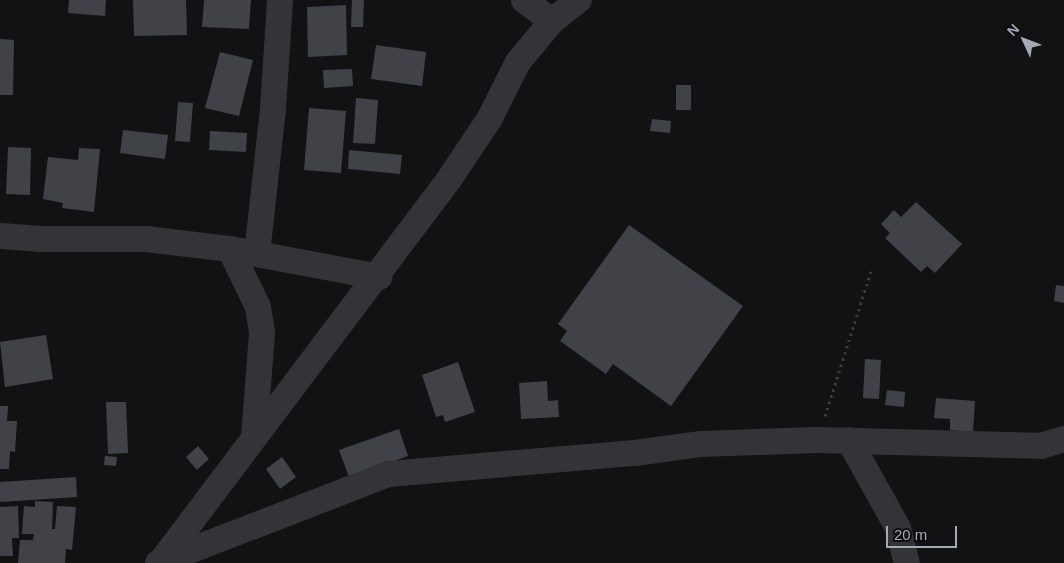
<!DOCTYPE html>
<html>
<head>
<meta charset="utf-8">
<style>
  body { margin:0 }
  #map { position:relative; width:1064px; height:563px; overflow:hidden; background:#121214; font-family:Arial,sans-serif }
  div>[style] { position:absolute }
  .building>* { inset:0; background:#414247 }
  .path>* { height:3px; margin-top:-1.5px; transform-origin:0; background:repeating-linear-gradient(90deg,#3a3b3f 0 2.5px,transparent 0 6.5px) }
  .street>* { height:26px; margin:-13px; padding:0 13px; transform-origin:13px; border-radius:13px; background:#343438 }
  span { translate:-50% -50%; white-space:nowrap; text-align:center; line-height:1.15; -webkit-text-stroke:5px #0d0d0f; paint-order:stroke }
  .north { position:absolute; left:999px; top:15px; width:50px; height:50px; -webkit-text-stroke:4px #0d0d0f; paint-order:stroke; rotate:313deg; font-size:14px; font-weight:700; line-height:20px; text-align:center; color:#a5a9b3 }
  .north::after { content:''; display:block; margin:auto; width:18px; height:22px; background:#a5a9b3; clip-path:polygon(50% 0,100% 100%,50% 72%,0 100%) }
  .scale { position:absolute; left:886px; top:526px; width:71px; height:22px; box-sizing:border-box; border:2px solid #a5a9b3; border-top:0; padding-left:6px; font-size:15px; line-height:18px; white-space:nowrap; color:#a5a9b3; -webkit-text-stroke:4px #0d0d0f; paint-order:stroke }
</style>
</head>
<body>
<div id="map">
  <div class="building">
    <div style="clip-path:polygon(69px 0,106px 0,105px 16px,68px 13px)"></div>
    <div style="clip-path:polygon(133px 0,186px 0,187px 35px,134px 36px)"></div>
    <div style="clip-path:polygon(204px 0,251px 0,249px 29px,202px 27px)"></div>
    <div style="clip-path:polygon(352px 0,364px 0,363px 27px,351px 27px)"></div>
    <div style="clip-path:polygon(346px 5px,347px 55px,308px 57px,307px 7px)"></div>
    <div style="clip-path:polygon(0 39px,14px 40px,13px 95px,0 95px)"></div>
    <div style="clip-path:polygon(376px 45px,426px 52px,422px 86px,371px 79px)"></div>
    <div style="clip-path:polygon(220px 52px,253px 60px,239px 116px,205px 108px)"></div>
    <div style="clip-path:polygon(352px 69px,353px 86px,324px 88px,323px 70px)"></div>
    <div style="clip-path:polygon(676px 85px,691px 85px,691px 110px,676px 110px)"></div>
    <div style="clip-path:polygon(356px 98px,378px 100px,375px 144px,353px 143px)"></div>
    <div style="clip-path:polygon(178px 102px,193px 103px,190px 142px,175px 141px)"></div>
    <div style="clip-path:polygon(309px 108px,346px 111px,341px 173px,304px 170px)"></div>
    <div style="clip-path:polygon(652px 119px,671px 121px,670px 133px,650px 131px)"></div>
    <div style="clip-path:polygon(123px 130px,168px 135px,165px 159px,120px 153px)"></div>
    <div style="clip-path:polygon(210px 131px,247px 133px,246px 152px,209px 150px)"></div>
    <div style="clip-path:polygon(8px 147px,31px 148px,30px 195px,6px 194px)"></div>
    <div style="clip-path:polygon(79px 148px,100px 149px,94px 212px,62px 208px,63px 203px,43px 199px,48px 157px,78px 160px)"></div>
    <div style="clip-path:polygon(349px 150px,402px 155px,400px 174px,348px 169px)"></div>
    <div style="clip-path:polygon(916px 202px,962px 244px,935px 273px,927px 266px,921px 272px,885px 238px,890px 233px,881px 224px,894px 210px,901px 217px)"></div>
    <div style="clip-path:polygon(629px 225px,743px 306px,671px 406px,613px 364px,606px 374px,560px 341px,567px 331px,558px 324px)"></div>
    <div style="clip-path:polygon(1056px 285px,1064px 286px,1064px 303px,1054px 301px)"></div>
    <div style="clip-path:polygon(46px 335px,53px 379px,5px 387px,0 342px)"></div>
    <div style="clip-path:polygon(865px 359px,881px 360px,879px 399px,863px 398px)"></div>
    <div style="clip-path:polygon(458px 362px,475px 412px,445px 422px,443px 415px,436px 417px,422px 375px)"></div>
    <div style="clip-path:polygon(547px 381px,548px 401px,558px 400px,559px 417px,521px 419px,519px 383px)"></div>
    <div style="clip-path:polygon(887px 390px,905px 392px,904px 407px,885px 405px)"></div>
    <div style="clip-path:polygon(936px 398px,975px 401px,973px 432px,950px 430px,950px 419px,934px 418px)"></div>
    <div style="clip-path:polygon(106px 402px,126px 402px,128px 453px,108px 454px)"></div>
    <div style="clip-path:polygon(0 406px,8px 406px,7px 421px,17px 421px,15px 452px,10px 451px,9px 469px,0 469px)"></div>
    <div style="clip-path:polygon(399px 429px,408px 456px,349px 477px,339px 450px)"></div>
    <div style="clip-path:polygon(198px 446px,209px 459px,197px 470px,186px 457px)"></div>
    <div style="clip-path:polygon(105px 456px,117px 457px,116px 466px,104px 465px)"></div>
    <div style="clip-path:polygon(282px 457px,296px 477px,280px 489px,266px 469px)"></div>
    <div style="clip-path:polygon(76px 477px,77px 497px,0 502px,0 482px)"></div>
    <div style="clip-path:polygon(35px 501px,53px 502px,52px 529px,55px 529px,57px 506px,76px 507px,72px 550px,66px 549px,65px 563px,18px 563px,20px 540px,33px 540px,34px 534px,22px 534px,24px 506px,35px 507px)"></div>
    <div style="clip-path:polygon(18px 506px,19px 538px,12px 538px,13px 556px,0 556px,0 507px)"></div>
  </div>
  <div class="path">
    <div style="left:825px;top:416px;width:152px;rotate:-72.4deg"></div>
  </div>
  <div class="street">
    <div style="left:524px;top:0;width:35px;rotate:37deg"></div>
    <div style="left:0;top:236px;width:39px;rotate:4deg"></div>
    <div style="left:39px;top:239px;width:107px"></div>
    <div style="left:146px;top:239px;width:85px;rotate:6.8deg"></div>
    <div style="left:230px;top:249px;width:152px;rotate:10.6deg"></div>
    <div style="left:230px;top:249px;width:64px;rotate:64.2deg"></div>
    <div style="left:258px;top:307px;width:26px;rotate:81deg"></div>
    <div style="left:262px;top:333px;width:104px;rotate:94.4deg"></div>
    <div style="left:257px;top:254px;width:146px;rotate:-83.7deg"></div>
    <div style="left:273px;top:109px;width:109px;rotate:-86.3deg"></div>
    <div style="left:849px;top:440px;width:101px;rotate:60.9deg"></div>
    <div style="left:898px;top:528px;width:36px;rotate:76deg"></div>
    <div style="left:158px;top:563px;width:248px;rotate:-21.1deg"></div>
    <div style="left:389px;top:474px;width:247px;rotate:-4.9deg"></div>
    <div style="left:635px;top:453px;width:67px;rotate:-7.8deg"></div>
    <div style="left:701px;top:444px;width:116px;rotate:-2deg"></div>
    <div style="left:817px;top:440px;width:224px;rotate:1.5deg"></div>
    <div style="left:1041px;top:446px;width:24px;rotate:-17deg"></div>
    <div style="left:160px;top:563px;width:478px;rotate:-53deg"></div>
    <div style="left:448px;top:181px;width:76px;rotate:-56.3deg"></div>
    <div style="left:490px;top:118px;width:63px;rotate:-63.4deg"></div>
    <div style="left:518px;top:62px;width:53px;rotate:-50.3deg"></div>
    <div style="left:552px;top:21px;width:34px;rotate:-38deg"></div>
  </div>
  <div class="north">N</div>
  <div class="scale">20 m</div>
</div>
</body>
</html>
